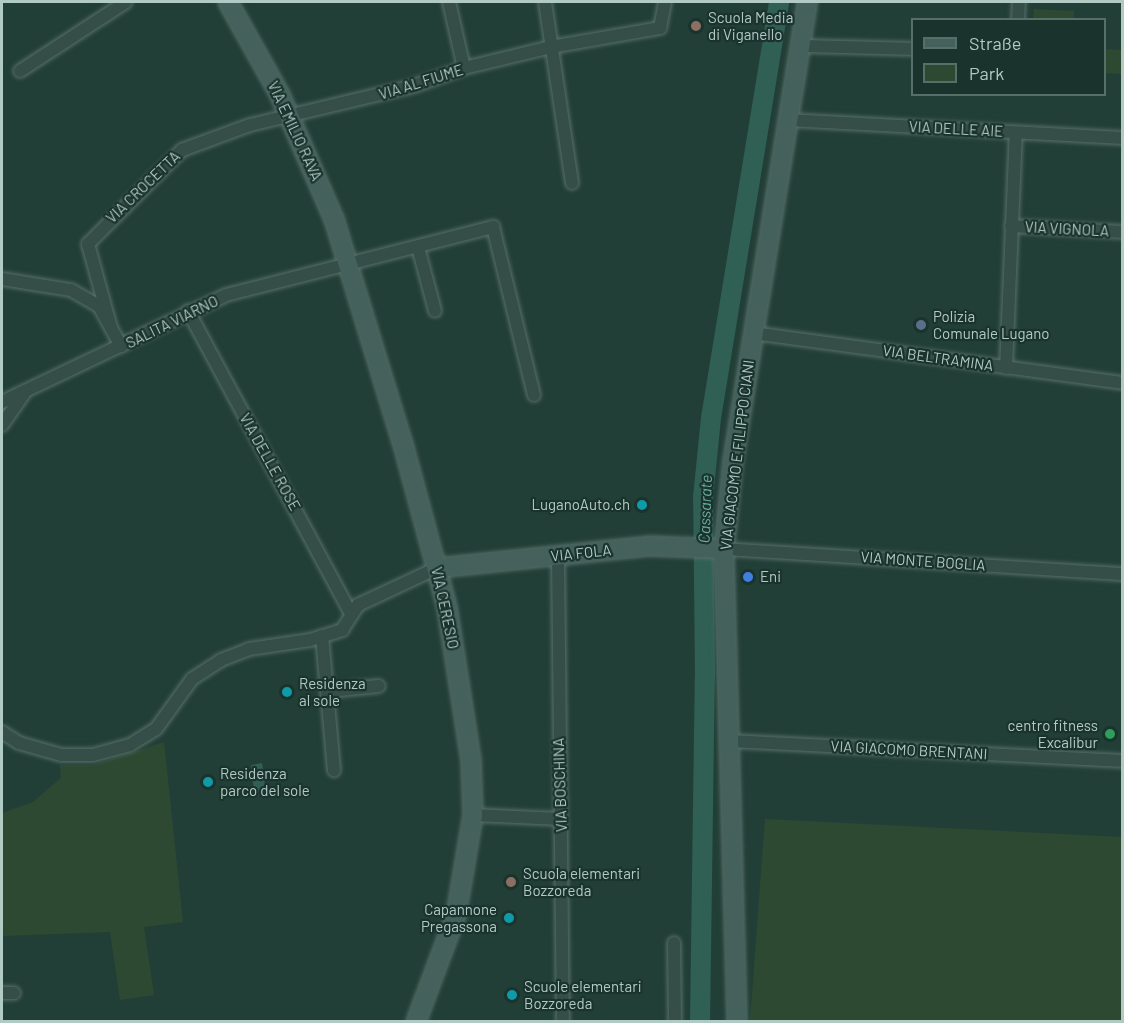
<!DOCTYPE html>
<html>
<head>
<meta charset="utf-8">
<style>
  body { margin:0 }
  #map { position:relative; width:1124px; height:1023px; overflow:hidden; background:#223f37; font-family:Barlow,sans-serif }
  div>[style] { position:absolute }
  .green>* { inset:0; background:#2e4932 }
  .water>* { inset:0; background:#306054 }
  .river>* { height:20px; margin:-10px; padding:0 10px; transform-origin:10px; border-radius:10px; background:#306054 }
  .roads { filter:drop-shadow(0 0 2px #576f69) drop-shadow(0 0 2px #576f69) }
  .street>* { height:12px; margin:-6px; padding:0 6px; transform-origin:6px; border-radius:6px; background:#364e48 }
  .secondary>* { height:18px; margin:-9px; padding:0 9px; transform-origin:9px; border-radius:9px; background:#44625b }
  .dots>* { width:16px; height:16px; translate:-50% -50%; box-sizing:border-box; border:3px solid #1b332d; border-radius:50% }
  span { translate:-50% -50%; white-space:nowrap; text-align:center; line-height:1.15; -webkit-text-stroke:4.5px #1b332d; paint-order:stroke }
  .poi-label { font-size:15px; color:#b2cac4 }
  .left { translate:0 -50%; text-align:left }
  .right { translate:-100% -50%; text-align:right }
  .street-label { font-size:15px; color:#b2cac4 }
  .water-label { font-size:16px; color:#69ab99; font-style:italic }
  .frame { position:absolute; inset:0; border:3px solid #b2cac4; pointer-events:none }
  .legend { position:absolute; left:911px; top:18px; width:195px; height:78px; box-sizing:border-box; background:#1b332d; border:2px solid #576f69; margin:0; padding:8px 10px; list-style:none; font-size:18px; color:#b2cac4 }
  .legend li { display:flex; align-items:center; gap:12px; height:30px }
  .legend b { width:30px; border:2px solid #576f69 }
</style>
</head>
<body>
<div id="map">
  <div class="green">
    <div style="clip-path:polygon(1034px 9px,1074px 11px,1074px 19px,1033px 19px)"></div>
    <div style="clip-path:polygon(1105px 49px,1122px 50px,1121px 74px,1105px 73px)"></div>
    <div style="clip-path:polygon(164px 742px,183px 922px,144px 927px,154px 995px,120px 1000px,110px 932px,2px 936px,2px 813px,33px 802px,61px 778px,60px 765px,93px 765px)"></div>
    <div style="clip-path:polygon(765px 819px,1122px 837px,1122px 1021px,750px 1021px)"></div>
  </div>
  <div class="water">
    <div style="clip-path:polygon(262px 763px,266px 792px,254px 793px,251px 765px)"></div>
  </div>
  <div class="river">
    <div style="left:700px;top:1022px;width:347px;rotate:-89.2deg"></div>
    <div style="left:705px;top:675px;width:177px;rotate:-90.6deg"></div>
    <div style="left:703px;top:498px;width:80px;rotate:-84.3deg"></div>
    <div style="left:711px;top:418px;width:422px;rotate:-80.7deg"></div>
  </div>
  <div class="roads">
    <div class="street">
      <div style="left:449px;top:2px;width:68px;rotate:77.2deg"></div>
      <div style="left:545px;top:2px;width:183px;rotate:81.5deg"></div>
      <div style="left:1018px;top:20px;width:18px;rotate:-87deg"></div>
      <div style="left:800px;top:46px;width:112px;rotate:1.5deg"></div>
      <div style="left:20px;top:71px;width:126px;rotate:-33.1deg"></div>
      <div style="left:789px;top:120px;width:333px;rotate:3.1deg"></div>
      <div style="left:1011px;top:226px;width:111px;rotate:3.1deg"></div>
      <div style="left:418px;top:247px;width:66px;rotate:75.1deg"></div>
      <div style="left:2px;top:279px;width:70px;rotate:9.1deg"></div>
      <div style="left:71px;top:290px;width:32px;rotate:30deg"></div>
      <div style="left:99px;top:306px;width:46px;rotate:61.2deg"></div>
      <div style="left:188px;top:311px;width:342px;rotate:61.7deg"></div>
      <div style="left:111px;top:328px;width:87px;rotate:-105.3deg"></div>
      <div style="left:88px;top:244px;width:133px;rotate:-45deg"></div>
      <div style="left:182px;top:150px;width:72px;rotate:-20.2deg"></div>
      <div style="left:250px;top:125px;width:169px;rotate:-13.4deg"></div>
      <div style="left:414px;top:86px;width:53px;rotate:-19.8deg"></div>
      <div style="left:464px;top:68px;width:89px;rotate:-13.6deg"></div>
      <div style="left:551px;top:47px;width:111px;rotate:-9.9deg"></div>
      <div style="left:660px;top:28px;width:26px;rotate:-79deg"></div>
      <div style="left:753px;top:333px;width:372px;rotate:7.7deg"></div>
      <div style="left:1006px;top:368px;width:235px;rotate:-87.6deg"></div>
      <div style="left:2px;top:402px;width:248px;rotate:-25.5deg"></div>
      <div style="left:226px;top:295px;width:276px;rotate:-14.3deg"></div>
      <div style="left:493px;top:227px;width:173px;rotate:76.3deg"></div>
      <div style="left:2px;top:425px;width:40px;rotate:-55.1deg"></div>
      <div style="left:724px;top:549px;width:399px;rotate:3.6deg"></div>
      <div style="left:558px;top:555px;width:467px;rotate:89.4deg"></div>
      <div style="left:322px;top:636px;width:135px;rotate:84.9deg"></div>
      <div style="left:330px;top:691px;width:49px;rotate:-5.8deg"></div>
      <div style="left:2px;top:732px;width:20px;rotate:33deg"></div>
      <div style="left:19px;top:743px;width:44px;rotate:15.9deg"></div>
      <div style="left:61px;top:755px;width:32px"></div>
      <div style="left:93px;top:755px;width:38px;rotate:-15deg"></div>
      <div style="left:130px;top:745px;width:31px;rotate:-32deg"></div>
      <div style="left:156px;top:729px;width:62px;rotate:-54.2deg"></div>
      <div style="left:192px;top:679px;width:35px;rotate:-33deg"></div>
      <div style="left:221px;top:660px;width:30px;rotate:-21deg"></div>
      <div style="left:249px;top:649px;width:62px;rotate:-8.4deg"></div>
      <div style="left:310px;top:640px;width:34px;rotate:-17deg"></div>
      <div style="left:342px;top:630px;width:30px;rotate:-57deg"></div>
      <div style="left:358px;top:605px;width:87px;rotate:-25.1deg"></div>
      <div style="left:731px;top:741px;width:392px;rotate:2.9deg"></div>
      <div style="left:473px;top:815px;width:87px;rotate:2.6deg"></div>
      <div style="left:674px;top:943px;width:79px;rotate:89.3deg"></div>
      <div style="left:2px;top:993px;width:12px"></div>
    </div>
    <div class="secondary">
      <div style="left:228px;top:2px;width:107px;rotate:60.8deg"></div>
      <div style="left:280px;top:95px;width:135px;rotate:66.5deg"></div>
      <div style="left:334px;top:219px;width:235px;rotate:73deg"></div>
      <div style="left:403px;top:444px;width:169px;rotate:74.9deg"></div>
      <div style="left:447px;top:607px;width:155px;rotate:81.1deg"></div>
      <div style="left:471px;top:760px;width:55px;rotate:87.9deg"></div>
      <div style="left:473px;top:815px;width:101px;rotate:99.6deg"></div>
      <div style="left:456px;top:915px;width:114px;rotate:110.5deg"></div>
      <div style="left:437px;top:568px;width:213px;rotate:-5.9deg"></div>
      <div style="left:649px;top:546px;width:75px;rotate:2.3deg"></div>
      <div style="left:737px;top:1022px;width:473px;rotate:-91.6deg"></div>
      <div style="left:724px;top:549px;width:88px;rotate:-84.2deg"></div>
      <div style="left:733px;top:461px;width:465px;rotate:-80.8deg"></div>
    </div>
  </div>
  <div class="dots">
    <div style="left:696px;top:26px;background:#8d6e63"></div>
    <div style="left:921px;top:325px;background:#5c6f8a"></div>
    <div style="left:642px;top:505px;background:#0f9aa8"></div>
    <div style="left:748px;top:577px;background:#3f7fe0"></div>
    <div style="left:287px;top:692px;background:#0f9aa8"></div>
    <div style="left:1110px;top:734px;background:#2e9e5b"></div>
    <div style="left:208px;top:782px;background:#0f9aa8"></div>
    <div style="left:511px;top:882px;background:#8d6e63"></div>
    <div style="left:509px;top:918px;background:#0f9aa8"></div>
    <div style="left:512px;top:995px;background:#0f9aa8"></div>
  </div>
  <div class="poi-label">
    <span class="left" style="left:708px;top:26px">Scuola Media<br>di Viganello</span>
    <span class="left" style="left:933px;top:325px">Polizia<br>Comunale Lugano</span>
    <span class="right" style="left:630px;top:505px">LuganoAuto.ch</span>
    <span class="left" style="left:760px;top:577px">Eni</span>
    <span class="left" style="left:299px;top:692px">Residenza<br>al sole</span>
    <span class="right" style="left:1098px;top:734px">centro fitness<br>Excalibur</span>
    <span class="left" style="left:220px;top:782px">Residenza<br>parco del sole</span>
    <span class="left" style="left:523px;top:882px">Scuola elementari<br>Bozzoreda</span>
    <span class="right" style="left:497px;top:918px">Capannone<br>Pregassona</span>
    <span class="left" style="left:524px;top:995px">Scuole elementari<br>Bozzoreda</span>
  </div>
  <div class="street-label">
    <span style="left:421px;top:82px;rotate:-17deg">VIA AL FIUME</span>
    <span style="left:956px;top:129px;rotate:3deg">VIA DELLE AIE</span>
    <span style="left:295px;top:131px;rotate:65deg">VIA EMILIO RAVA</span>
    <span style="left:143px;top:187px;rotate:-44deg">VIA CROCETTA</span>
    <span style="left:1067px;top:229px;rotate:3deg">VIA VIGNOLA</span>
    <span style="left:172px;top:322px;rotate:-26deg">SALITA VIARNO</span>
    <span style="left:938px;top:358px;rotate:8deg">VIA BELTRAMINA</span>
    <span style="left:737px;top:455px;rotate:-83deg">VIA GIACOMO E FILIPPO CIANI</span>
    <span style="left:270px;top:462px;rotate:61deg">VIA DELLE ROSE</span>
    <span style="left:581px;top:553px;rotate:-6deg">VIA FOLA</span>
    <span style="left:923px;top:561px;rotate:4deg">VIA MONTE BOGLIA</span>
    <span style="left:445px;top:608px;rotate:78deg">VIA CERESIO</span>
    <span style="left:909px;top:750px;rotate:3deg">VIA GIACOMO BRENTANI</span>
    <span style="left:560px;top:785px;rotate:-92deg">VIA BOSCHINA</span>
  </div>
  <div class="water-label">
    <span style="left:705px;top:509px;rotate:-88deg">Cassarate</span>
  </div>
  <div class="frame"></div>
  <ul class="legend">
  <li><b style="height:8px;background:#44625b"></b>Straße</li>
  <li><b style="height:16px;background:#2e4932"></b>Park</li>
  </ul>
</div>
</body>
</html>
